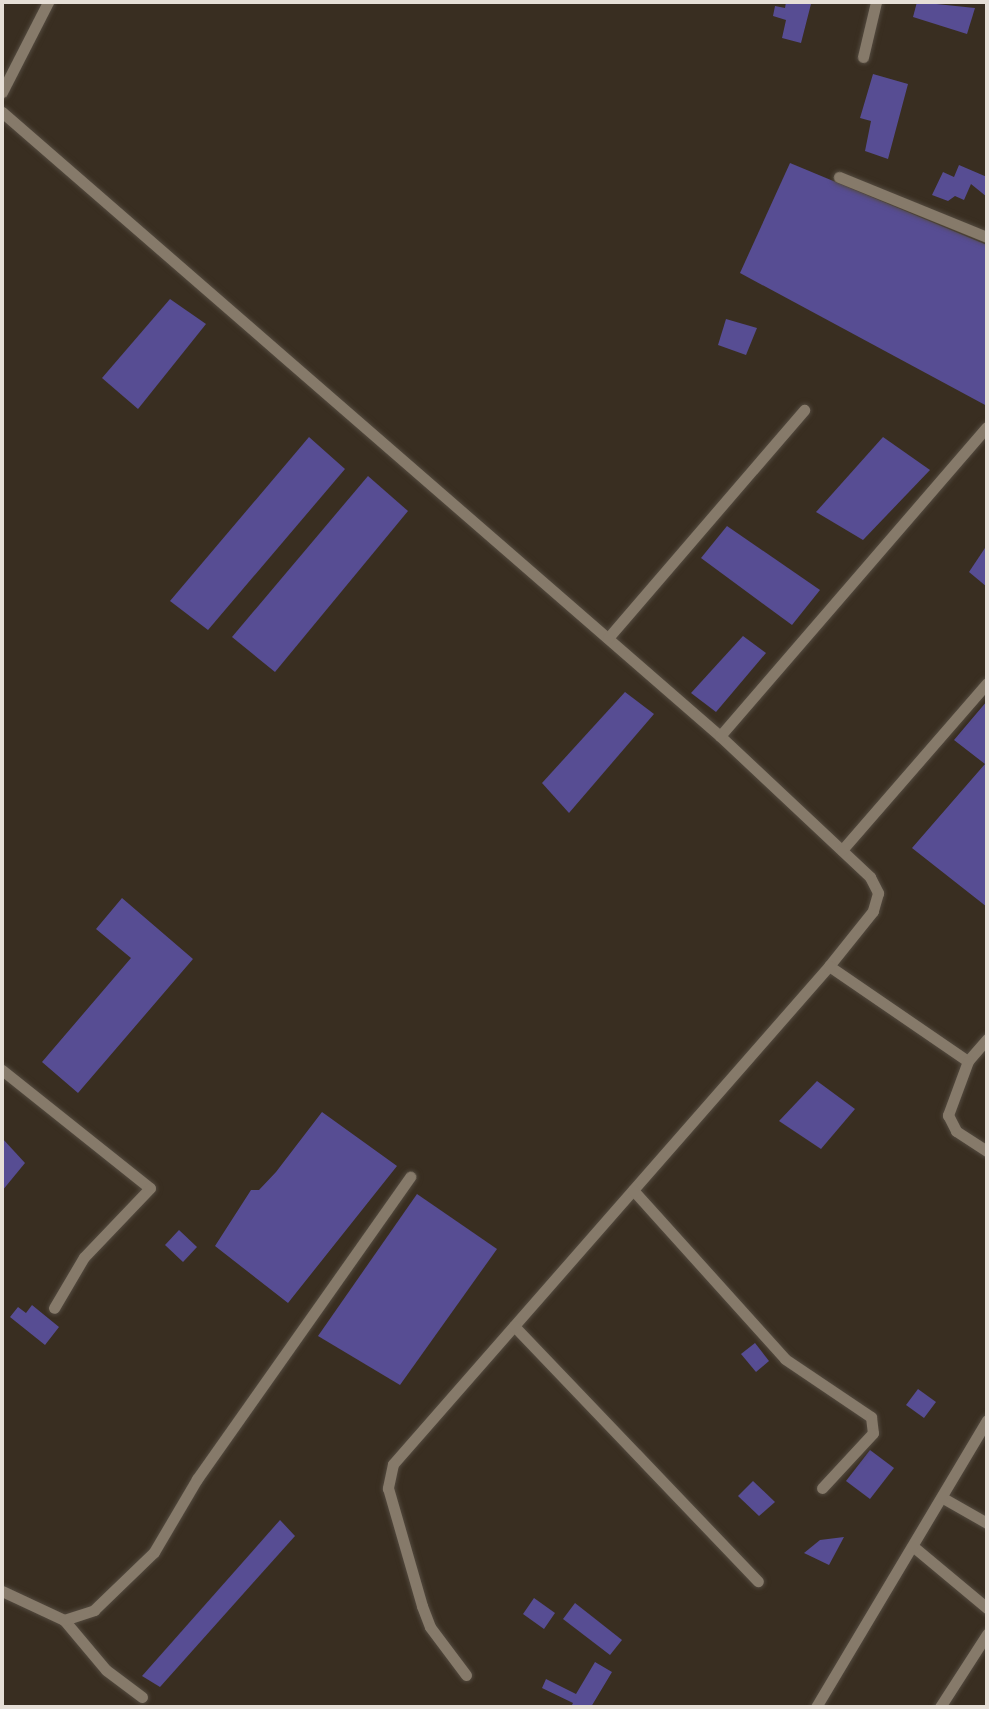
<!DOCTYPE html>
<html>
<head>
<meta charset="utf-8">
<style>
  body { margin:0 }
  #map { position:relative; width:989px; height:1709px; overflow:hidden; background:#392e21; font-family:Signika,sans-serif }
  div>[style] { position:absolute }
  .building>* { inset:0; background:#574d93 }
  .roads { filter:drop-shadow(0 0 2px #534a3f) drop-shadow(0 0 2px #534a3f) }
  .street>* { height:11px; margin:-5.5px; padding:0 5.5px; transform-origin:5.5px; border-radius:5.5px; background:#867a6a }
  span { translate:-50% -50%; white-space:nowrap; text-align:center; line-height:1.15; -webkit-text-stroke:7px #392e21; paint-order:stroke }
  .frame { position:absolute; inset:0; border:4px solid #e6dfd7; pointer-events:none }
</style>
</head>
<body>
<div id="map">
  <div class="building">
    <div style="clip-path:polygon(786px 2px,811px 4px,801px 43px,782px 38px,786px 20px,773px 16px,775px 6px,785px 8px)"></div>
    <div style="clip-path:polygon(917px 2px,975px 8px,967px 34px,913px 17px)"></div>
    <div style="clip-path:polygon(873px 74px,908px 84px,888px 159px,865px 151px,871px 121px,860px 118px)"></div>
    <div style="clip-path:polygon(790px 163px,987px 245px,987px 406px,740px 273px)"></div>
    <div style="clip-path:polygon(959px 165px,987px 177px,987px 197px,971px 184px,964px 200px,955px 196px,948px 201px,932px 195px,943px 172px,954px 177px)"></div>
    <div style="clip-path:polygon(170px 299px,206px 324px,138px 409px,102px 378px)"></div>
    <div style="clip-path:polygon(726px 319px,757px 328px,746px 355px,718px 345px)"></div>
    <div style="clip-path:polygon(309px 437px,345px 469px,208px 630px,170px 601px)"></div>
    <div style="clip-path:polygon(883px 437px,930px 470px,863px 540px,816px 512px)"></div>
    <div style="clip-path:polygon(368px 476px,408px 511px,275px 672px,232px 637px)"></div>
    <div style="clip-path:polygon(727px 526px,820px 590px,792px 625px,701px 558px)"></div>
    <div style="clip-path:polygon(987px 545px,987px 587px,969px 572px)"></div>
    <div style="clip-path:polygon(743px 636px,766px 653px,716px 712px,691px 693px)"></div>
    <div style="clip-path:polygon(625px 692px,654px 714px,569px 813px,542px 783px)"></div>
    <div style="clip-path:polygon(987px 701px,987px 907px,912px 848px,985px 764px,954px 740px)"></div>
    <div style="clip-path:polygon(122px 898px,193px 959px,78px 1093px,42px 1062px,131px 958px,96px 929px)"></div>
    <div style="clip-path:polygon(817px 1081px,855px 1109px,821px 1149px,779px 1121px)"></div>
    <div style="clip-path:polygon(322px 1112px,397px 1166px,288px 1303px,215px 1246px,251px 1190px,259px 1190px,276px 1172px)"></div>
    <div style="clip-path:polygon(2px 1138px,25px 1163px,2px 1191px)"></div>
    <div style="clip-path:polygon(417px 1194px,497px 1249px,400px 1385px,318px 1336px)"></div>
    <div style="clip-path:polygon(179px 1230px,197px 1247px,183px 1262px,165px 1245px)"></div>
    <div style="clip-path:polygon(32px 1305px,59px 1327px,45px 1345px,10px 1317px,18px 1307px,26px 1313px)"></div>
    <div style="clip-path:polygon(755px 1343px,769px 1361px,756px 1372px,741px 1354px)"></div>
    <div style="clip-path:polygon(918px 1389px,936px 1402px,924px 1418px,906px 1405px)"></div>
    <div style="clip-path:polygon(870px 1450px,894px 1468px,870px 1499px,846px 1481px)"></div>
    <div style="clip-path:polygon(753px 1481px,775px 1502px,759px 1516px,738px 1496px)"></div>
    <div style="clip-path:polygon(280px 1520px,295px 1536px,160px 1687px,142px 1676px)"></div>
    <div style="clip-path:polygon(844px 1537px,829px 1565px,804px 1553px,820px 1540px)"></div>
    <div style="clip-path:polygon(534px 1598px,555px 1613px,544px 1629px,523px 1614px)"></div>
    <div style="clip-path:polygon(575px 1603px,622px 1640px,610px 1655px,563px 1619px)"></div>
    <div style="clip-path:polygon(595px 1662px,612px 1672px,591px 1707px,571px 1707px,573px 1703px,542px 1688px,546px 1679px,576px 1694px)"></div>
  </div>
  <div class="roads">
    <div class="street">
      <div style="left:863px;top:57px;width:57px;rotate:-76.7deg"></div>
      <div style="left:2px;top:92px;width:101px;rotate:-62.9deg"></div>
      <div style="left:2px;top:112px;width:951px;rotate:40.99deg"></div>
      <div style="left:720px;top:736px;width:206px;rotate:43.2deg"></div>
      <div style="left:870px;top:877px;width:18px;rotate:63deg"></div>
      <div style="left:878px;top:893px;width:19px;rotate:106deg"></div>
      <div style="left:873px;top:911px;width:70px;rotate:128.7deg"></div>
      <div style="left:829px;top:966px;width:662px;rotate:131.2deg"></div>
      <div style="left:393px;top:1464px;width:25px;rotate:102deg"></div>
      <div style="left:388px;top:1488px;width:123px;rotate:73.9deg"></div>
      <div style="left:422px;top:1606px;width:22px;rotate:69deg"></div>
      <div style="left:430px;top:1627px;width:60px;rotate:53.1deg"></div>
      <div style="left:839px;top:177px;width:160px;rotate:22.1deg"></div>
      <div style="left:608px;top:638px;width:301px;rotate:-49.3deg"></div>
      <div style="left:720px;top:736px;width:408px;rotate:-49.2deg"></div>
      <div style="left:842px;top:850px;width:221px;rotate:-49deg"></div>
      <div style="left:829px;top:966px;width:168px;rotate:34.4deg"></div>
      <div style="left:987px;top:1039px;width:29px;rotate:131deg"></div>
      <div style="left:968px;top:1061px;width:58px;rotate:110.3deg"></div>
      <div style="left:948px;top:1115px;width:18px;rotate:63deg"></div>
      <div style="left:956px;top:1131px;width:37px;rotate:33deg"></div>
      <div style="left:2px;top:1070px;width:189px;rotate:38.6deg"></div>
      <div style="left:150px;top:1188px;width:95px;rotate:133.7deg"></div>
      <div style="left:84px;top:1257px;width:59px;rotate:120.5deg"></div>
      <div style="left:633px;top:1190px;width:227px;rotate:48deg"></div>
      <div style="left:785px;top:1359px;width:104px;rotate:34deg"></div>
      <div style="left:871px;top:1417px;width:16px;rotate:83deg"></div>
      <div style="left:873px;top:1433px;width:75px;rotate:132.8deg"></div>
      <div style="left:514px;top:1326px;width:353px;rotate:46.3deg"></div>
      <div style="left:943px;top:1498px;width:51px;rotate:29.6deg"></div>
      <div style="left:915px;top:1548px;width:94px;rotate:39.8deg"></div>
      <div style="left:2px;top:1591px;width:68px;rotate:25.1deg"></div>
      <div style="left:64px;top:1620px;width:65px;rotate:50deg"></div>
      <div style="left:106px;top:1670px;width:45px;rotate:36.9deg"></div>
      <div style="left:64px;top:1620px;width:32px;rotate:-18deg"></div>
      <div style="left:94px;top:1610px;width:83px;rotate:-44deg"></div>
      <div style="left:154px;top:1552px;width:85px;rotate:-59.5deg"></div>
      <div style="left:197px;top:1479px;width:370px;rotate:-54.8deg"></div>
      <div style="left:816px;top:1707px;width:334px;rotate:-59.2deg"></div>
      <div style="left:940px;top:1707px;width:87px;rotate:-57.2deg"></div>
    </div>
  </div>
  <div class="frame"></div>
</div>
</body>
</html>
